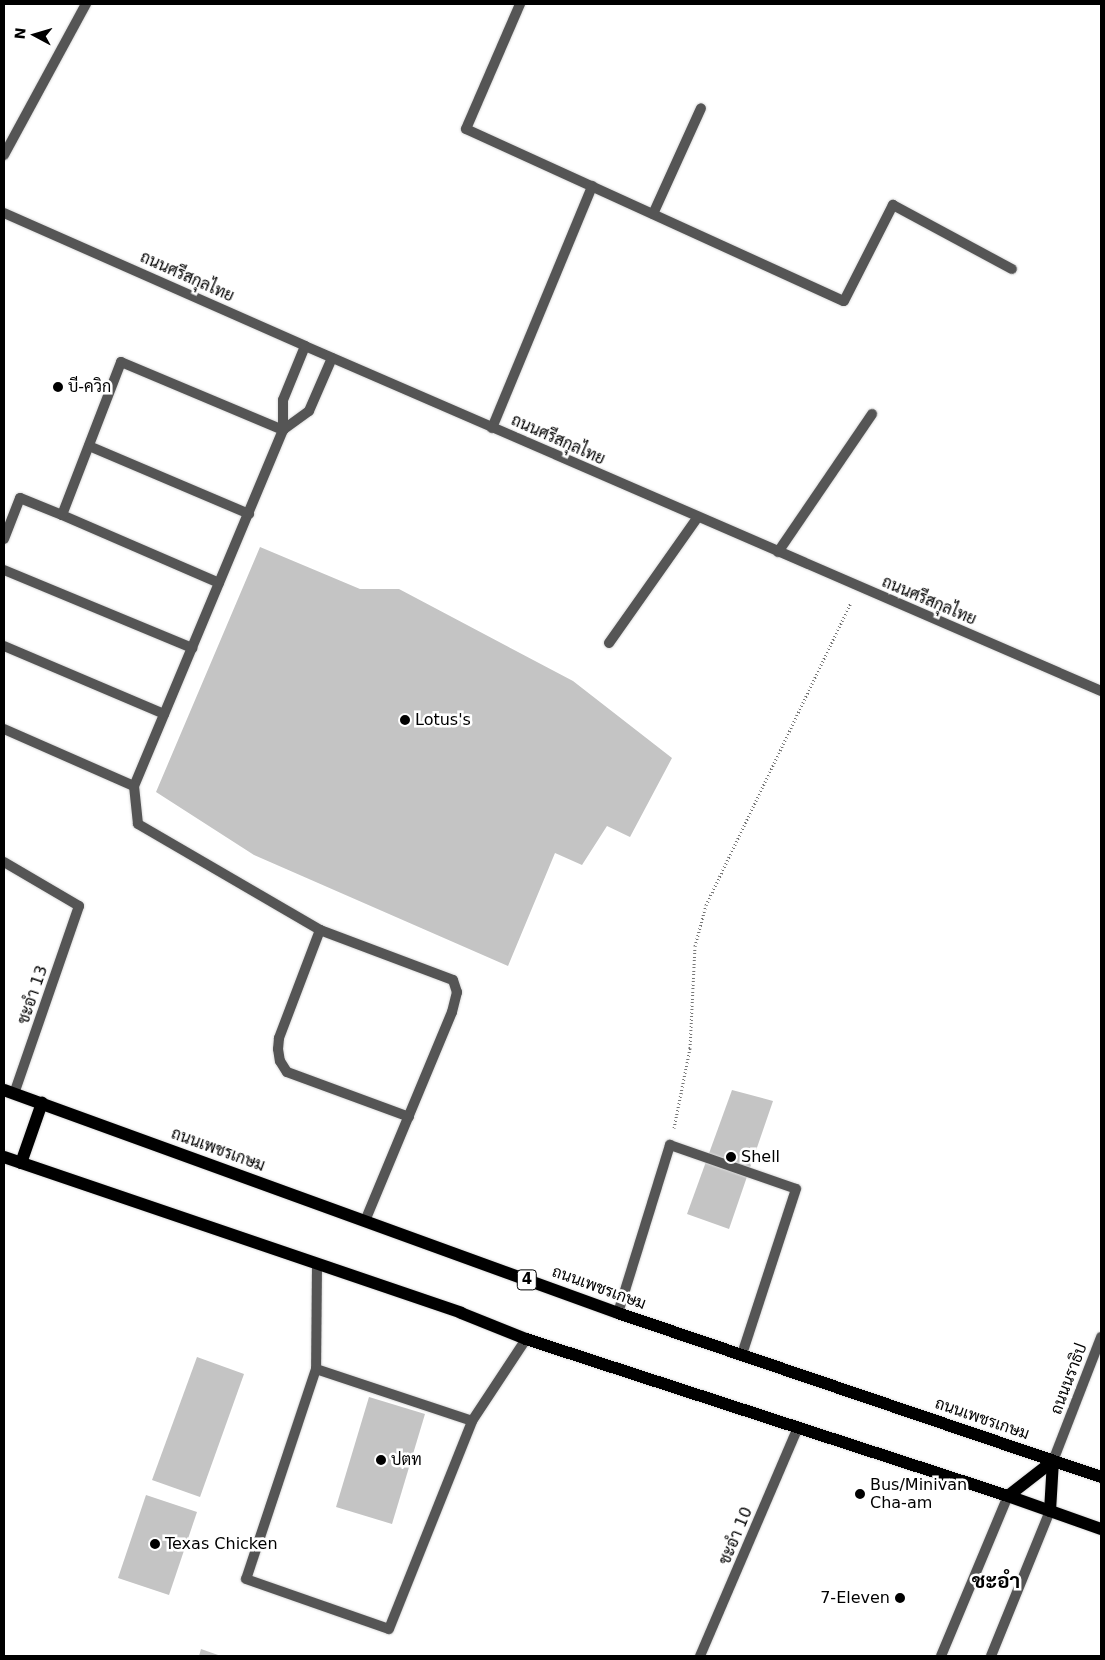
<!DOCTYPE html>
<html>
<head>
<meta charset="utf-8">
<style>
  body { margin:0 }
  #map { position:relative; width:1105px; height:1660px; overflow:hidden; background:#fff; font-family:"DejaVu Sans",Sarabun,sans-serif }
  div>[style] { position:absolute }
  .building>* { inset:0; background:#c4c4c4 }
  .path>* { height:3px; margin-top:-1.5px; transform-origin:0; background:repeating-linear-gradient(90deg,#777 0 1px,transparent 0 3.5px) }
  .roads { filter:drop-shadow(0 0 1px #dbdbdb) drop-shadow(0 0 1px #dbdbdb) }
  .service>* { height:10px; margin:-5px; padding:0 5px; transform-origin:5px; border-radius:5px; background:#555 }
  .minor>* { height:10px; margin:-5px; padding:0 5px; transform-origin:5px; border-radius:5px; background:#555 }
  .tertiary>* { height:10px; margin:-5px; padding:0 5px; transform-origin:5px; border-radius:5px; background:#555 }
  .primary>* { height:12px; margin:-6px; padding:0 6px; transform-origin:6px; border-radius:6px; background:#000 }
  .dots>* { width:14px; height:14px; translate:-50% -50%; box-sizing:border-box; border:2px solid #fff; border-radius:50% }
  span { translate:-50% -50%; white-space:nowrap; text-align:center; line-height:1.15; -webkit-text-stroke:5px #fff; paint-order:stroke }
  .shield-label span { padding:1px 4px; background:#fff; border:1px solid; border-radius:4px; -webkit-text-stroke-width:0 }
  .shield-label { font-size:15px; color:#000; font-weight:700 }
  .street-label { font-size:16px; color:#000 }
  .poi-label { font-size:16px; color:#000 }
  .left { translate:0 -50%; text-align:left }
  .right { translate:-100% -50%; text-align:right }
  .district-label { font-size:21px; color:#000; font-weight:700 }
  .frame { position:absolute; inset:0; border:5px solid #000; pointer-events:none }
  .north { position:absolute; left:10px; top:10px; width:50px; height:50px; -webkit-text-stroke:4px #fff; paint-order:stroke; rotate:276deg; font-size:14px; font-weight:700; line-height:20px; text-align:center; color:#000 }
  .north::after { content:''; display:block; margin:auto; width:18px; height:22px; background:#000; clip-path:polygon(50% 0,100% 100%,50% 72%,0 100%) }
</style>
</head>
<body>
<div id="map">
  <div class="building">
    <div style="clip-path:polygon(260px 547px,360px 589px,399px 589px,573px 681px,672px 758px,630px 837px,607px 826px,582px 865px,555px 853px,508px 966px,254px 855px,156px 792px)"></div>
    <div style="clip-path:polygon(732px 1090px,773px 1101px,729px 1229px,687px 1214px)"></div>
    <div style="clip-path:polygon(197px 1357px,244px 1374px,200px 1497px,152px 1480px)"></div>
    <div style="clip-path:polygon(369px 1397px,425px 1414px,392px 1524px,336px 1507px)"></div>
    <div style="clip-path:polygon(146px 1495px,197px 1512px,169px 1595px,118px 1578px)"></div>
    <div style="clip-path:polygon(201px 1649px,221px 1656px,199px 1656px)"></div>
  </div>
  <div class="path">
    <div style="left:674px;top:1128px;width:82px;rotate:-78.7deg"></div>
    <div style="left:690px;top:1048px;width:102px;rotate:-87.2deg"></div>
    <div style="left:695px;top:946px;width:42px;rotate:-75deg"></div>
    <div style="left:706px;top:905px;width:335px;rotate:-64.4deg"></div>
  </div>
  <div class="roads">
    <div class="service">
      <div style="left:332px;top:358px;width:58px;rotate:113.5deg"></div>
      <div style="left:309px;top:411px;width:32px;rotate:144deg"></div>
      <div style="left:283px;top:430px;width:386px;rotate:112.7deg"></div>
      <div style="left:134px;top:786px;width:38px;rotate:84deg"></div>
      <div style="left:138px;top:824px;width:211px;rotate:30.2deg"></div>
      <div style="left:320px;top:930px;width:142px;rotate:20.6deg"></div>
      <div style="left:453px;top:980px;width:13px;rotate:72deg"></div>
      <div style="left:457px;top:992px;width:21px;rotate:104deg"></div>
      <div style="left:452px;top:1012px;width:226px;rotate:112.6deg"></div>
      <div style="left:89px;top:446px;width:174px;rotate:23deg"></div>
      <div style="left:62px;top:515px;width:171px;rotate:23.4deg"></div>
      <div style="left:4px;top:539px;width:44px;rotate:-68.7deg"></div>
      <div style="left:20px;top:498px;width:45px;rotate:22deg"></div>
      <div style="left:62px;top:515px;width:164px;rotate:-68.9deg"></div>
      <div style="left:121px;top:362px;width:176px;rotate:22.8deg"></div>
      <div style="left:283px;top:430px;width:30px;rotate:-90deg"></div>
      <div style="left:283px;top:400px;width:58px;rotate:-67.8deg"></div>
      <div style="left:4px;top:570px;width:204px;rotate:22.5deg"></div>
      <div style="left:4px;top:646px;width:174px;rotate:23deg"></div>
      <div style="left:4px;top:729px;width:142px;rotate:23.7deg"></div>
      <div style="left:320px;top:930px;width:116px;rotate:110.8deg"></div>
      <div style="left:279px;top:1038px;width:11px;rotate:95deg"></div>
      <div style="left:278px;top:1049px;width:12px;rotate:81deg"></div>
      <div style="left:280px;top:1061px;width:13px;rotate:58deg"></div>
      <div style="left:287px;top:1072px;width:130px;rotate:20.2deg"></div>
      <div style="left:317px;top:1264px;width:105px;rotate:90.5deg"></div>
      <div style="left:316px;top:1369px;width:164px;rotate:18.4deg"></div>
      <div style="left:472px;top:1421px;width:98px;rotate:-56.6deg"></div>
      <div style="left:618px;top:1313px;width:176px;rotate:-72.8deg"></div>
      <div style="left:670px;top:1145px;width:133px;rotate:19.2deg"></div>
      <div style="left:796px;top:1189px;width:174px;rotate:108.1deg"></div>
      <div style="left:316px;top:1369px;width:221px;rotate:108.4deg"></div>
      <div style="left:246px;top:1579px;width:151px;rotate:19.3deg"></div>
      <div style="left:389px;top:1629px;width:224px;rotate:-68.2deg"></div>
    </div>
    <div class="minor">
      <div style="left:520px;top:4px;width:136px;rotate:113.4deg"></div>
      <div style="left:466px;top:129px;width:415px;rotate:24.5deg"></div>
      <div style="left:844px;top:301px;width:108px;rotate:-63deg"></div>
      <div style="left:893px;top:205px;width:135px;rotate:28.3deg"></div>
      <div style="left:4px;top:155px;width:172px;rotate:-61.5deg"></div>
      <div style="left:653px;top:214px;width:116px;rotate:-65.6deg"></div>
      <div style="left:492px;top:428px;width:262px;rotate:-67.5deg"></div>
      <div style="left:778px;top:552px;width:167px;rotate:-55.7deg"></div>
      <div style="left:609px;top:643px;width:154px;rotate:-54.8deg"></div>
      <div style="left:4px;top:862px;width:87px;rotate:30.4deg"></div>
      <div style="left:79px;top:906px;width:199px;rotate:109.1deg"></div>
      <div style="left:700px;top:1656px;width:249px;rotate:-66.8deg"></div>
    </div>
    <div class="tertiary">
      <div style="left:4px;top:213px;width:329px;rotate:23.8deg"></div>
      <div style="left:305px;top:346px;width:868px;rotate:23.43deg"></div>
      <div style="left:1053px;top:1461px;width:133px;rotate:-68.8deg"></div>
      <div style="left:941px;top:1656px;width:173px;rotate:-67.3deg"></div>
      <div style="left:991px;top:1656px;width:157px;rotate:-67.9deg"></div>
    </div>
    <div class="primary">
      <div style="left:4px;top:1090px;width:653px;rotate:19.96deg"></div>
      <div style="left:618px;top:1313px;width:510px;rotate:18.75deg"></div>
      <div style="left:4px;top:1157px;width:483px;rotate:18.8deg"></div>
      <div style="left:461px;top:1313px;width:70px;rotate:21.8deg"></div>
      <div style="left:526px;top:1339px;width:507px;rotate:18.04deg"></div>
      <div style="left:1008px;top:1496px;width:99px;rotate:19.5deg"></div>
      <div style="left:21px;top:1163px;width:64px;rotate:-70.7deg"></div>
      <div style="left:1008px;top:1496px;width:57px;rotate:-37.9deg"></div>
      <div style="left:1050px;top:1511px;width:50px;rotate:-86.6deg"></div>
    </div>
  </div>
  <div class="dots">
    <div style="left:58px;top:387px;background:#000"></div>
    <div style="left:405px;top:720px;background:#000"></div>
    <div style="left:731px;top:1157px;background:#000"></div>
    <div style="left:381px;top:1460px;background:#000"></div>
    <div style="left:860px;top:1494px;background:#000"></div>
    <div style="left:155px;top:1544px;background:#000"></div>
    <div style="left:900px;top:1598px;background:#000"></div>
  </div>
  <div class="shield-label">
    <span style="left:527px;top:1280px">4</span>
  </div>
  <div class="street-label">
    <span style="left:187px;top:277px;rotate:24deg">ถนนศรีสกุลไทย</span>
    <span style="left:558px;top:440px;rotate:24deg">ถนนศรีสกุลไทย</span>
    <span style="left:929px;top:601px;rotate:23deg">ถนนศรีสกุลไทย</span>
    <span style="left:33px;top:995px;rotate:-71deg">ชะอำ 13</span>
    <span style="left:218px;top:1150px;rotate:20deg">ถนนเพชรเกษม</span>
    <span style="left:599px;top:1288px;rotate:20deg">ถนนเพชรเกษม</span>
    <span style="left:1069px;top:1379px;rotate:-69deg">ถนนนราธิป</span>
    <span style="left:982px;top:1419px;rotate:19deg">ถนนเพชรเกษม</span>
    <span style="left:736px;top:1536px;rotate:-67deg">ชะอำ 10</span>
  </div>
  <div class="poi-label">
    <span class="left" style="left:68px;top:387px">บี-ควิก</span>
    <span class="left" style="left:415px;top:720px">Lotus's</span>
    <span class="left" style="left:741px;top:1157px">Shell</span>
    <span class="left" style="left:391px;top:1460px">ปตท</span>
    <span class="left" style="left:870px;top:1494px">Bus/Minivan<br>Cha-am</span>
    <span class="left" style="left:165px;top:1544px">Texas Chicken</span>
    <span class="right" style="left:890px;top:1598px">7-Eleven</span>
  </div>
  <div class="district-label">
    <span style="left:996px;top:1581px">ชะอำ</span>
  </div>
  <div class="frame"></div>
  <div class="north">N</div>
</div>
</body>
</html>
